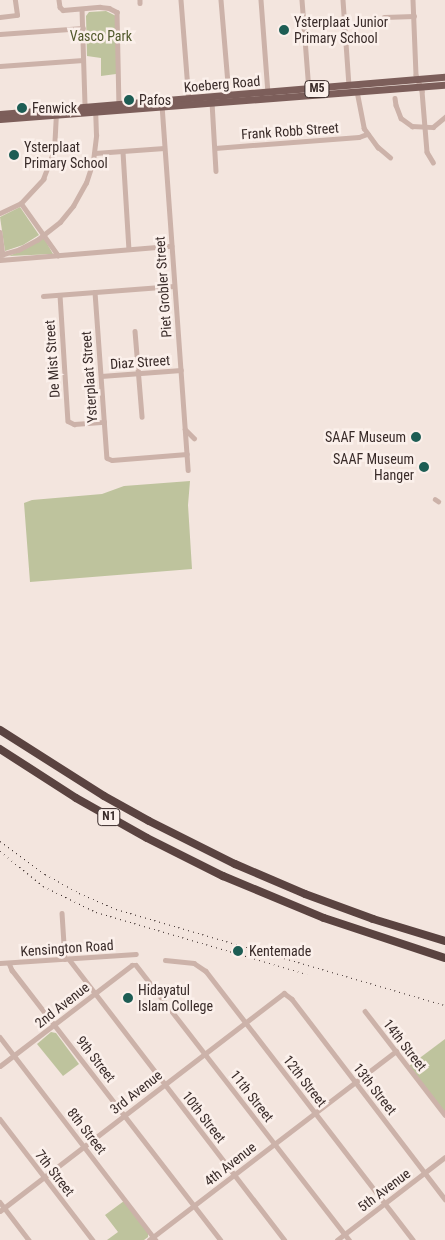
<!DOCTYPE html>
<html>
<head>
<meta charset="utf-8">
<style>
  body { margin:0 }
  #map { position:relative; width:445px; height:1240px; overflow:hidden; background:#f3e5de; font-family:"Roboto Condensed",sans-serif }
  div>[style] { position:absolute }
  .green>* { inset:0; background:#bec39d }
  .minor>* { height:4.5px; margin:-2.25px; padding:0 2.25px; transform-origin:2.25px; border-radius:2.25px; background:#ccb2a9 }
  .primary>* { height:7px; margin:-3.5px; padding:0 3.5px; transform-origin:3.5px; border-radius:3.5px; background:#7c5e5a }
  .motorway>* { height:8px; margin:-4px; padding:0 4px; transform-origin:4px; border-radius:4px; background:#5a4340 }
  .rail>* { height:1px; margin-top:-0.5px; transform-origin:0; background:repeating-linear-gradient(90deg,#392b29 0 1px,transparent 0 5px) }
  .dots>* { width:14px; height:14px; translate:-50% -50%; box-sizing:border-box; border:2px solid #fbf0eb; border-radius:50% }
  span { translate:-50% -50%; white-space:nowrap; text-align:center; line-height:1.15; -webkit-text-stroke:5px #fbf0eb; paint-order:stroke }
  .shield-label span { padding:1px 4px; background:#fbf0eb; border:1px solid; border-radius:4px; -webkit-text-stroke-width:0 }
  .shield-label { font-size:12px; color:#392b29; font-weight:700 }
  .poi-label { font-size:14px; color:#392b29 }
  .left { translate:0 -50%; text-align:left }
  .right { translate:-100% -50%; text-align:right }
  .park-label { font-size:14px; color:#51592c }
  .street-label { font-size:14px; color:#392b29 }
</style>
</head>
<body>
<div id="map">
  <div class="green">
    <div style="clip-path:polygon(106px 11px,116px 16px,116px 74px,101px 76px,101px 58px,87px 56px,86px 16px,89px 12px)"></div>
    <div style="clip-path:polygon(20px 207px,39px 235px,23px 245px,5px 251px,0 217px)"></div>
    <div style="clip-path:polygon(44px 238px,53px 254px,9px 256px,27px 248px)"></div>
    <div style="clip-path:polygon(190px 481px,188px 505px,192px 569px,30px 582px,24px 503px,32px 500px,102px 494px,124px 486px)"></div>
    <div style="clip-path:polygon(51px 1032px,56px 1033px,79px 1064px,63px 1076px,37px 1044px)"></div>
    <div style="clip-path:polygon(445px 1039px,445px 1112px,409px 1066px)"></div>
    <div style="clip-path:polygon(124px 1201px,148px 1232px,148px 1237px,144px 1240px,107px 1240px,118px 1232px,105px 1215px)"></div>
  </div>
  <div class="minor">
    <div style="left:59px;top:0;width:7px;rotate:82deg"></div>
    <div style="left:60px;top:7px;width:4px;rotate:45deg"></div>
    <div style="left:63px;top:10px;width:37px;rotate:-5deg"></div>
    <div style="left:100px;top:7px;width:9px;rotate:6deg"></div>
    <div style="left:109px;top:8px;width:9px;rotate:27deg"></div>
    <div style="left:117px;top:12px;width:92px;rotate:88.8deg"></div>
    <div style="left:140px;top:0;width:3px;rotate:90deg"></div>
    <div style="left:181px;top:0;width:101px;rotate:85.5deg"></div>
    <div style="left:221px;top:0;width:96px;rotate:85.2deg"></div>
    <div style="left:261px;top:0;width:93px;rotate:85.7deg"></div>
    <div style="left:302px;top:0;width:91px;rotate:85.6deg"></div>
    <div style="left:343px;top:0;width:86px;rotate:86deg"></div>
    <div style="left:413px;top:0;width:75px;rotate:87.7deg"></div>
    <div style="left:416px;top:75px;width:17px;rotate:69deg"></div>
    <div style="left:422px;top:91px;width:61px;rotate:85.3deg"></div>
    <div style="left:427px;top:152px;width:12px;rotate:59deg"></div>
    <div style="left:82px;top:9px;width:98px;rotate:88.2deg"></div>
    <div style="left:0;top:17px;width:17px;rotate:-7deg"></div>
    <div style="left:17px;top:15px;width:15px;rotate:-98deg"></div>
    <div style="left:384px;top:17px;width:30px;rotate:-2deg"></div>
    <div style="left:0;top:34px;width:83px;rotate:-4.1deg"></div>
    <div style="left:0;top:66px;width:83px;rotate:-4.1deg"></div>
    <div style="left:357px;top:91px;width:38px;rotate:79deg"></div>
    <div style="left:364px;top:128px;width:24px;rotate:54deg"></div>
    <div style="left:378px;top:147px;width:16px;rotate:40deg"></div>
    <div style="left:395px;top:98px;width:7px;rotate:82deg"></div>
    <div style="left:396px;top:105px;width:14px;rotate:69deg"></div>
    <div style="left:401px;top:118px;width:14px;rotate:36deg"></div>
    <div style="left:412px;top:126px;width:21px;rotate:3deg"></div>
    <div style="left:433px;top:127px;width:16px;rotate:-40deg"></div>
    <div style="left:212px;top:102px;width:69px;rotate:86.7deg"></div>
    <div style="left:162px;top:105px;width:366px;rotate:85.9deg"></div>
    <div style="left:215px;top:148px;width:144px;rotate:-4.4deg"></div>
    <div style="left:359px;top:137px;width:9px;rotate:-21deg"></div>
    <div style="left:123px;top:152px;width:97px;rotate:86.5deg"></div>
    <div style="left:95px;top:153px;width:69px;rotate:-4.1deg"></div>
    <div style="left:21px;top:203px;width:64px;rotate:54.6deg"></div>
    <div style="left:0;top:213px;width:23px;rotate:-25deg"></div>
    <div style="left:21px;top:203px;width:33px;rotate:-47deg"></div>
    <div style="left:43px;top:179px;width:30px;rotate:-69deg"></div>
    <div style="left:54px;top:151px;width:37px;rotate:-87deg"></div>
    <div style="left:0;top:232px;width:23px;rotate:83deg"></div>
    <div style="left:0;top:255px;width:19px;rotate:-16deg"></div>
    <div style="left:18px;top:250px;width:21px;rotate:-28deg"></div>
    <div style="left:37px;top:240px;width:29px;rotate:-38deg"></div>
    <div style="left:60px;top:222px;width:21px;rotate:-51deg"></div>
    <div style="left:73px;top:206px;width:26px;rotate:-61deg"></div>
    <div style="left:86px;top:183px;width:23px;rotate:-72deg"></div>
    <div style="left:93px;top:161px;width:26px;rotate:-83deg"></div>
    <div style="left:96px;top:135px;width:23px;rotate:-92deg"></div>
    <div style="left:0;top:260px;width:172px;rotate:-4.7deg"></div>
    <div style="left:95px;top:292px;width:166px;rotate:85.9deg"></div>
    <div style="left:107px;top:458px;width:5px;rotate:22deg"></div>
    <div style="left:112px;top:460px;width:75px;rotate:-4.6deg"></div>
    <div style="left:60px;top:295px;width:126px;rotate:86.4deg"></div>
    <div style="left:68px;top:421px;width:7px;rotate:27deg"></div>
    <div style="left:74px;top:424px;width:30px;rotate:-4deg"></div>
    <div style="left:43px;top:296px;width:131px;rotate:-4.4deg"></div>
    <div style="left:135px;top:331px;width:86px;rotate:85.3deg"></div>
    <div style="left:101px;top:376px;width:80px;rotate:-4.3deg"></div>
    <div style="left:185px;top:429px;width:13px;rotate:45deg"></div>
    <div style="left:435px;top:499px;width:4px;rotate:34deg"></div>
    <div style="left:62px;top:913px;width:46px;rotate:86.3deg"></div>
    <div style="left:69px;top:959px;width:354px;rotate:52.5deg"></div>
    <div style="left:165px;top:960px;width:29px;rotate:6deg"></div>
    <div style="left:194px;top:963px;width:14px;rotate:34deg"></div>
    <div style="left:206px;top:971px;width:339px;rotate:52.4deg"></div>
    <div style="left:0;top:963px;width:136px;rotate:-3.8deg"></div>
    <div style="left:9px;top:963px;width:8px;rotate:67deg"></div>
    <div style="left:12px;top:970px;width:341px;rotate:52.3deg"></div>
    <div style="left:365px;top:1011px;width:131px;rotate:52.4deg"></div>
    <div style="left:0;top:1037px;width:256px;rotate:52.5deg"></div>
    <div style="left:0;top:1066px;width:166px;rotate:-37.4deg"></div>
    <div style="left:132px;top:965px;width:4px"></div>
    <div style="left:136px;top:965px;width:348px;rotate:52.2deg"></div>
    <div style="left:0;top:1119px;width:153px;rotate:52.5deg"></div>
    <div style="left:0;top:1202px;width:48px;rotate:52.7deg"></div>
    <div style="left:0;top:1211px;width:358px;rotate:-37.5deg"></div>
    <div style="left:284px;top:993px;width:10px;rotate:37deg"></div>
    <div style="left:292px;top:999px;width:252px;rotate:52.6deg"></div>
    <div style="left:149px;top:1240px;width:311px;rotate:-37.4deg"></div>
    <div style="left:337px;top:1240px;width:136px;rotate:-37.5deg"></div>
  </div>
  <div class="primary">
    <div style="left:0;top:114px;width:447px;rotate:-4.8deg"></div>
    <div style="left:0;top:119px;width:446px;rotate:-4.4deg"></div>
  </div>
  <div class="motorway">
    <div style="left:0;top:730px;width:123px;rotate:32.4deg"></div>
    <div style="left:104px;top:796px;width:51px;rotate:29.1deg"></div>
    <div style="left:149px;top:821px;width:96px;rotate:26.6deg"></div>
    <div style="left:235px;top:864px;width:76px;rotate:23.2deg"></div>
    <div style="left:305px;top:894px;width:72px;rotate:20.2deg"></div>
    <div style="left:373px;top:919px;width:75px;rotate:17deg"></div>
    <div style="left:0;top:749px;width:90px;rotate:32.8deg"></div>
    <div style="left:76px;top:798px;width:81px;rotate:29.4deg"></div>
    <div style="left:147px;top:838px;width:85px;rotate:26.6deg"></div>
    <div style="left:223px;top:876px;width:109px;rotate:22.6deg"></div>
    <div style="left:324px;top:918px;width:127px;rotate:18.3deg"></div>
  </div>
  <div class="rail">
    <div style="left:0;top:841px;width:56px;rotate:36.3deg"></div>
    <div style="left:45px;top:874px;width:39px;rotate:29deg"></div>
    <div style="left:79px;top:893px;width:40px;rotate:23.4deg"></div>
    <div style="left:116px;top:909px;width:343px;rotate:16.3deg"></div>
    <div style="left:0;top:851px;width:55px;rotate:39.1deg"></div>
    <div style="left:43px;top:886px;width:59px;rotate:26.1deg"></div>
    <div style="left:96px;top:912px;width:220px;rotate:16.4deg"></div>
  </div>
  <div class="dots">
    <div style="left:284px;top:30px;background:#1d5d54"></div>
    <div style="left:129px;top:100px;background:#1d5d54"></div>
    <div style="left:22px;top:108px;background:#1d5d54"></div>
    <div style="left:14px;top:155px;background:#1d5d54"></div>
    <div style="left:416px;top:437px;background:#1d5d54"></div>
    <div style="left:424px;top:467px;background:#1d5d54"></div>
    <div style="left:238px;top:951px;background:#1d5d54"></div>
    <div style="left:128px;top:998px;background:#1d5d54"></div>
  </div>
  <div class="shield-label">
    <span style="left:317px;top:89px">M5</span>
    <span style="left:109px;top:817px">N1</span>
  </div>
  <div class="poi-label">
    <span class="left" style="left:294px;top:30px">Ysterplaat Junior<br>Primary School</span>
    <span class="left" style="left:139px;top:100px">Pafos</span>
    <span class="left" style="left:32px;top:108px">Fenwick</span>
    <span class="left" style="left:24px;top:155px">Ysterplaat<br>Primary School</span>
    <span class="right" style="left:406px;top:437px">SAAF Museum</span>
    <span class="right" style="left:414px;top:467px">SAAF Museum<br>Hanger</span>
    <span class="left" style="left:249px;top:951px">Kentemade</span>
    <span class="left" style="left:138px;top:998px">Hidayatul<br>Islam College</span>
  </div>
  <div class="park-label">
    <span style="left:101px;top:36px">Vasco Park</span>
  </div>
  <div class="street-label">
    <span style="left:222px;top:84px;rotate:-5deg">Koeberg Road</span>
    <span style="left:290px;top:131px;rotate:-4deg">Frank Robb Street</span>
    <span style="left:163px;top:287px;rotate:-94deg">Piet Grobler Street</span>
    <span style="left:52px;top:359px;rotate:-94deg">De Mist Street</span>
    <span style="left:140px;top:362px;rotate:-4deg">Diaz Street</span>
    <span style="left:89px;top:377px;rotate:-94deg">Ysterplaat Street</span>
    <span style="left:67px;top:948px;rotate:-4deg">Kensington Road</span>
    <span style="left:62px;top:1005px;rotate:-38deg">2nd Avenue</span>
    <span style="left:405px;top:1045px;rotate:52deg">14th Street</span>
    <span style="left:96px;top:1059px;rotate:52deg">9th Street</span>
    <span style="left:305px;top:1081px;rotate:52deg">12th Street</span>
    <span style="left:375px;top:1089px;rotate:52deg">13th Street</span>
    <span style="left:136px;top:1092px;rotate:-38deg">3rd Avenue</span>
    <span style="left:252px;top:1096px;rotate:52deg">11th Street</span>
    <span style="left:204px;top:1117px;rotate:52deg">10th Street</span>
    <span style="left:87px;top:1131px;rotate:52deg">8th Street</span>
    <span style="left:230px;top:1164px;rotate:-38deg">4th Avenue</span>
    <span style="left:55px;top:1173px;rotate:52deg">7th Street</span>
    <span style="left:384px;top:1190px;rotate:-37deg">5th Avenue</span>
  </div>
</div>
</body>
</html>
